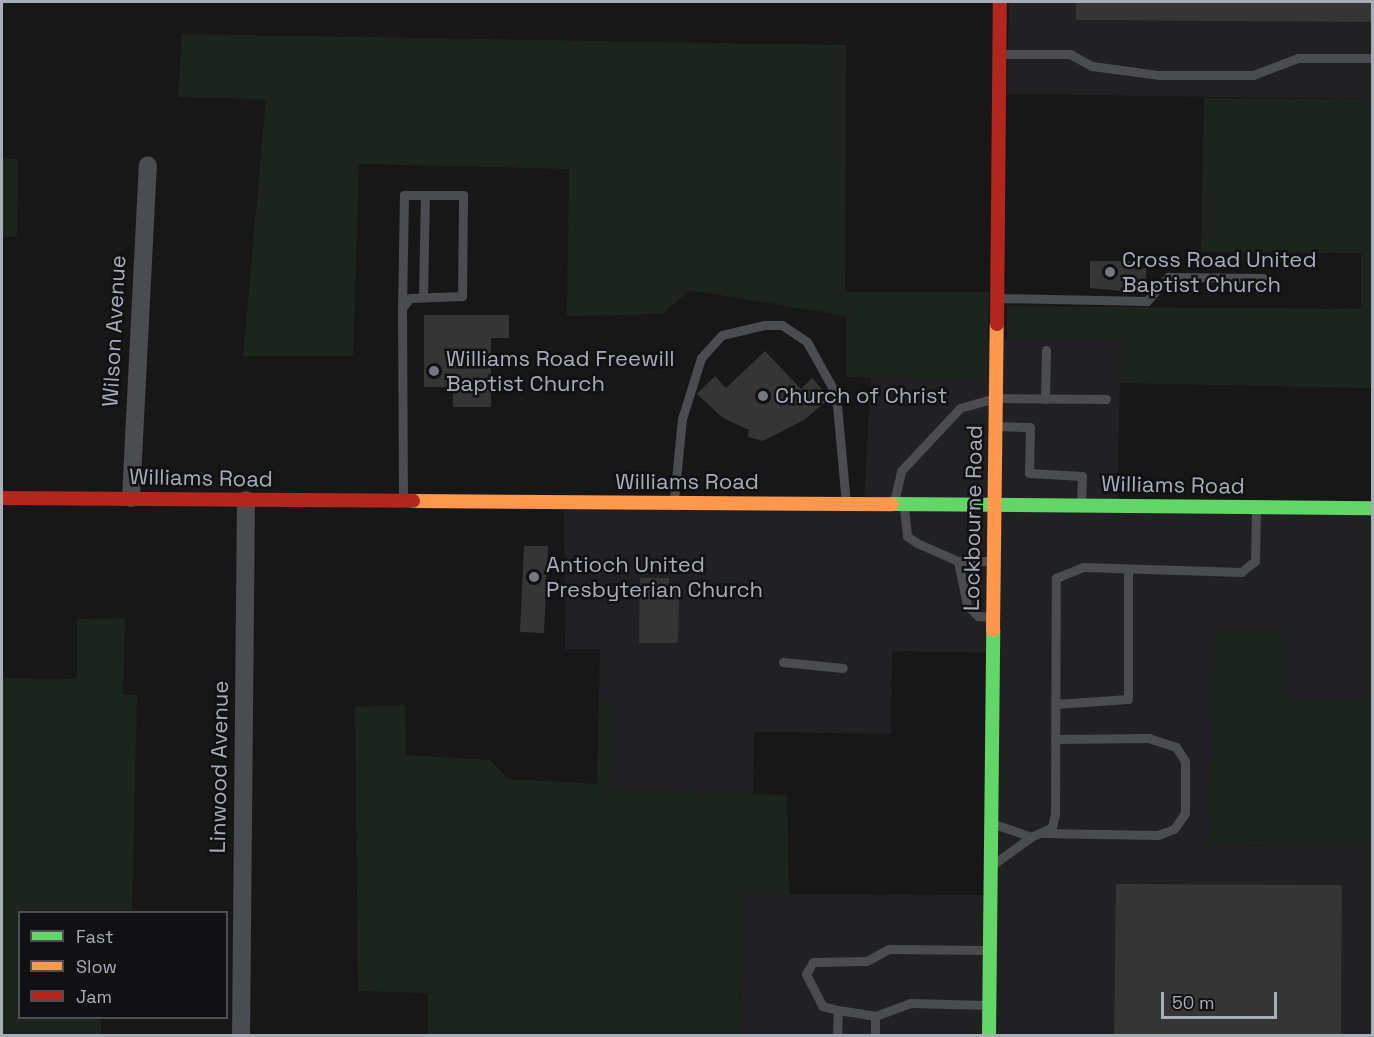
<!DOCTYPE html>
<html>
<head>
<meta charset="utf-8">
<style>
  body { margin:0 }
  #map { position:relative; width:1374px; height:1037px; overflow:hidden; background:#171717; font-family:"Space Grotesk",sans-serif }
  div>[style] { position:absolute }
  .built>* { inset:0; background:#212123 }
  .green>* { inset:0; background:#1d241e }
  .building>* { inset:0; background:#353536 }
  .lane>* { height:9px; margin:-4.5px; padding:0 4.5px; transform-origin:4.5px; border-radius:4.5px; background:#4b4c50 }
  .street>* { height:18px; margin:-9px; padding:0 9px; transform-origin:9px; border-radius:9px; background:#4b4c50 }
  .fast>* { height:14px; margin:-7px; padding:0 7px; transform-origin:7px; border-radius:7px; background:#63d668 }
  .slow>* { height:14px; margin:-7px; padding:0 7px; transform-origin:7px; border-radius:7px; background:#ff974d }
  .jam>* { height:14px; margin:-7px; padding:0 7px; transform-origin:7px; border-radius:7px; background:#b3261e }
  .dots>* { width:16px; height:16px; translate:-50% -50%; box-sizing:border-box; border:3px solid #111113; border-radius:50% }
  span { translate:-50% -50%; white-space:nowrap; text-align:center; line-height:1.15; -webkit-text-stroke:5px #111113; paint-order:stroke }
  .poi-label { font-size:22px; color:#a8adb8 }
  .left { translate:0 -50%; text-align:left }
  .street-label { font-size:22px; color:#a8adb8 }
  .frame { position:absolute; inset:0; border:3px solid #a8adb8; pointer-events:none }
  .legend { position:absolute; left:18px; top:911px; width:210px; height:108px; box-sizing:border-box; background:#111113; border:2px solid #4d4f55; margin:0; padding:8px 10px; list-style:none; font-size:18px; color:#a8adb8 }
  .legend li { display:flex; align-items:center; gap:12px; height:30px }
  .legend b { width:30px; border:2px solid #4d4f55 }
  .scale { position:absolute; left:1161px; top:992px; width:116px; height:27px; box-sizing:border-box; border:3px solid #a8adb8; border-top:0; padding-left:8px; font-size:18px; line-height:21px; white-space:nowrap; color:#a8adb8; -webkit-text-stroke:4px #111113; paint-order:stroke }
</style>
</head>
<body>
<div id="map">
  <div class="built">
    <div style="clip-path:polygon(1009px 2px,1372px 2px,1372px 99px,1007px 94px)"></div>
    <div style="clip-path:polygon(987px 339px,1121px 341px,1117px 509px,1372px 513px,1372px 700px,1283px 700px,1210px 845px,1372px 847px,1372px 1035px,740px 1035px,742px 894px,991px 895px,991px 653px,892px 651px,891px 734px,754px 732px,753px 794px,610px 790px,612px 701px,599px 702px,600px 649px,565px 649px,564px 498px,864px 500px,871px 377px,985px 380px)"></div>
  </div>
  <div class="green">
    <div style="clip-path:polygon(182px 34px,846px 45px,845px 292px,989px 292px,986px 380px,846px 377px,846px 316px,690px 290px,662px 314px,567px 316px,569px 169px,359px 164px,353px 356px,243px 356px,266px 99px,178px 97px)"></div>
    <div style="clip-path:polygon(1204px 98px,1372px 99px,1372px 388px,1119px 383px,1121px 341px,1007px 340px,1007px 306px,1361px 309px,1361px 253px,1201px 252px)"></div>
    <div style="clip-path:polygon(2px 159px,18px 159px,17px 237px,2px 237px)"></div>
    <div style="clip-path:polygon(125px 618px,123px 695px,137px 695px,132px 912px,20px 912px,20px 1018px,101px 1018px,101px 1035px,2px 1035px,2px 678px,77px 679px,77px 619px)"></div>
    <div style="clip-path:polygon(1283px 630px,1283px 700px,1372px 700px,1372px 847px,1209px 845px,1215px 631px)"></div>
    <div style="clip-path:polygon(612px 701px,610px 790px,787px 795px,789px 894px,742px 894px,740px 1035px,428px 1035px,428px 993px,358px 991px,355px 707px,405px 705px,406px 755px,490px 760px,508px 779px,597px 784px,599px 702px)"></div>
  </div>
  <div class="building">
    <div style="clip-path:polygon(1076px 2px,1372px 2px,1372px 22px,1076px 20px)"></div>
    <div style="clip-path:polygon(1090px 261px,1133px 261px,1133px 268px,1146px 268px,1146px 280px,1133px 280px,1133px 292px,1090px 288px)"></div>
    <div style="clip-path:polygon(424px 315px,509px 315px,509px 338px,491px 338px,491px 407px,453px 407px,453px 387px,424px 387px)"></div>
    <div style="clip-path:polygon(765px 351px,801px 389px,812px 378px,830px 398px,804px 420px,763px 441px,748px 437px,749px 430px,723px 418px,697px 394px,715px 376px,726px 388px)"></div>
    <div style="clip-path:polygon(524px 546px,548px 546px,544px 633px,520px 632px)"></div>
    <div style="clip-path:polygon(640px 578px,669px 578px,669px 585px,679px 586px,678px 643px,639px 643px)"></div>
    <div style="clip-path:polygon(1116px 884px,1342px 885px,1341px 1035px,1114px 1035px)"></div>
  </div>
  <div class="lane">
    <div style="left:1002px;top:54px;width:68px"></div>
    <div style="left:1070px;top:54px;width:25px;rotate:29deg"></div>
    <div style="left:1092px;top:66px;width:68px;rotate:7.7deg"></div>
    <div style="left:1159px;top:75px;width:94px"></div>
    <div style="left:1253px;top:75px;width:48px;rotate:-20.7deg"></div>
    <div style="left:1298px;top:58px;width:74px"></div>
    <div style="left:423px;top:297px;width:102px;rotate:-88.9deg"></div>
    <div style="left:999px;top:298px;width:148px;rotate:1.2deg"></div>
    <div style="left:1147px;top:301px;width:32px;rotate:-49deg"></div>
    <div style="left:1168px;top:277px;width:95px;rotate:0.6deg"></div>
    <div style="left:402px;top:308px;width:13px;rotate:-51deg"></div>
    <div style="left:410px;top:298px;width:52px;rotate:-2.2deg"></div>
    <div style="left:462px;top:296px;width:101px;rotate:-89.4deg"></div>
    <div style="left:463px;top:195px;width:59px;rotate:180deg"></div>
    <div style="left:404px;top:195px;width:113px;rotate:91deg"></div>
    <div style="left:402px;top:308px;width:190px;rotate:89.7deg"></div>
    <div style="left:1045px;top:399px;width:49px;rotate:-88.8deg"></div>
    <div style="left:997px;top:426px;width:33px;rotate:2deg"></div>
    <div style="left:1030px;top:427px;width:46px;rotate:91.2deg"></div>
    <div style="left:1029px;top:473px;width:53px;rotate:3.2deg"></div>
    <div style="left:1082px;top:476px;width:28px;rotate:92deg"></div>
    <div style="left:674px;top:500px;width:81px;rotate:-84.4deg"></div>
    <div style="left:682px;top:419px;width:64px;rotate:-72.7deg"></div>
    <div style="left:701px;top:358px;width:31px;rotate:-48deg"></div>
    <div style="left:722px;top:335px;width:43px;rotate:-13.4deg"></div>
    <div style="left:764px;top:325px;width:18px"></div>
    <div style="left:782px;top:325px;width:30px;rotate:34deg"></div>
    <div style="left:807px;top:342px;width:60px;rotate:60.9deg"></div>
    <div style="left:836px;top:394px;width:110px;rotate:84.8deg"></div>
    <div style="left:894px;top:502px;width:32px;rotate:-77deg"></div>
    <div style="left:901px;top:471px;width:86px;rotate:-46.9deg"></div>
    <div style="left:960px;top:408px;width:36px;rotate:-16deg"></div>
    <div style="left:995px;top:398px;width:111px;rotate:0.5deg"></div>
    <div style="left:904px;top:507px;width:29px;rotate:84deg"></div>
    <div style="left:907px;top:536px;width:12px;rotate:35deg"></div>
    <div style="left:917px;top:543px;width:45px;rotate:23.7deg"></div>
    <div style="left:958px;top:561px;width:34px"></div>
    <div style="left:958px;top:561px;width:45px;rotate:78.4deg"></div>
    <div style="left:967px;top:605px;width:16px;rotate:45deg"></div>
    <div style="left:978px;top:616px;width:13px;rotate:4deg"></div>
    <div style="left:783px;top:662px;width:60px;rotate:5.7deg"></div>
    <div style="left:1055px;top:704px;width:73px;rotate:-3.9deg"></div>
    <div style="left:1128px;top:699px;width:130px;rotate:-90deg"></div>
    <div style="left:994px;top:824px;width:39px;rotate:19deg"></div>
    <div style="left:1031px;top:837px;width:44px;rotate:144.2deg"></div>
    <div style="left:1044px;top:833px;width:114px;rotate:1deg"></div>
    <div style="left:1158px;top:835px;width:17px;rotate:-21deg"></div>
    <div style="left:1174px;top:829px;width:19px;rotate:-55deg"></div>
    <div style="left:1185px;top:813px;width:52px;rotate:-90deg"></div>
    <div style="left:1185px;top:761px;width:17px;rotate:-123deg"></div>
    <div style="left:1176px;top:747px;width:28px;rotate:-162deg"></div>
    <div style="left:1149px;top:738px;width:94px;rotate:179.4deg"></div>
    <div style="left:1031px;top:837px;width:23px;rotate:-25deg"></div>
    <div style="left:1052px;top:827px;width:13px;rotate:-77deg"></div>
    <div style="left:1055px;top:814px;width:236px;rotate:-89.8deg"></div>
    <div style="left:1056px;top:578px;width:29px;rotate:-22deg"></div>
    <div style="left:1083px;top:567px;width:158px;rotate:1.8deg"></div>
    <div style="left:1241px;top:572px;width:18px;rotate:-38deg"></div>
    <div style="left:1255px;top:561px;width:52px;rotate:-88.9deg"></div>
    <div style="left:987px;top:950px;width:98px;rotate:-179.4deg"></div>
    <div style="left:889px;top:949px;width:26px;rotate:152deg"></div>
    <div style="left:866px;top:961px;width:53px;rotate:178.9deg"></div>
    <div style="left:813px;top:962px;width:14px;rotate:120deg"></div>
    <div style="left:806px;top:974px;width:36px;rotate:63deg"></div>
    <div style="left:822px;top:1006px;width:16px;rotate:14deg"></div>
    <div style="left:838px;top:1010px;width:37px;rotate:9deg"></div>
    <div style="left:875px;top:1016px;width:38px;rotate:-20deg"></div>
    <div style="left:911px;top:1003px;width:76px;rotate:1.5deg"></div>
    <div style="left:837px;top:1036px;width:26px;rotate:-88deg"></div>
    <div style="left:875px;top:1036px;width:20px;rotate:-90deg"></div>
  </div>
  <div class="street">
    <div style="left:131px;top:498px;width:333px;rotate:-87.1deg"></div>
    <div style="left:241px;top:1036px;width:536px;rotate:-89.47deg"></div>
  </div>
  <div class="fast">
    <div style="left:892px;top:504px;width:480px;rotate:0.5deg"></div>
    <div style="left:989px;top:1036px;width:406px;rotate:-89.4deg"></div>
  </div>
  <div class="slow">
    <div style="left:413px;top:501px;width:479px;rotate:0.4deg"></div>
    <div style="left:993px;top:630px;width:306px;rotate:-89.3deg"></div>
  </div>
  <div class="jam">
    <div style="left:997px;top:324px;width:322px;rotate:-89.5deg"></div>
    <div style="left:2px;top:498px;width:411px;rotate:0.4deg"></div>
  </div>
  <div class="dots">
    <div style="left:1110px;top:272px;background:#757880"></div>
    <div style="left:434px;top:371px;background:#757880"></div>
    <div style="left:763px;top:396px;background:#757880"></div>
    <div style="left:534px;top:577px;background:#757880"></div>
  </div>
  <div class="poi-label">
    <span class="left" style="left:1122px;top:272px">Cross Road United<br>Baptist Church</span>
    <span class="left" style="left:446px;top:371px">Williams Road Freewill<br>Baptist Church</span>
    <span class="left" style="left:775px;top:396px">Church of Christ</span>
    <span class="left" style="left:546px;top:577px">Antioch United<br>Presbyterian Church</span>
  </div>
  <div class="street-label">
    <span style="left:114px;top:331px;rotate:-87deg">Wilson Avenue</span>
    <span style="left:201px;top:478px;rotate:1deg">Williams Road</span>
    <span style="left:687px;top:482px">Williams Road</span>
    <span style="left:1173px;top:485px;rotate:1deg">Williams Road</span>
    <span style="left:973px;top:518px;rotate:-89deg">Lockbourne Road</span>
    <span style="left:219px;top:767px;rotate:-89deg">Linwood Avenue</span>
  </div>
  <div class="frame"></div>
  <ul class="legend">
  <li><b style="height:8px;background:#63d668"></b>Fast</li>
  <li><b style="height:8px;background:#ff974d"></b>Slow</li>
  <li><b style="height:8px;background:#b3261e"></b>Jam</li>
  </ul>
  <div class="scale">50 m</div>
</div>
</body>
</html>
